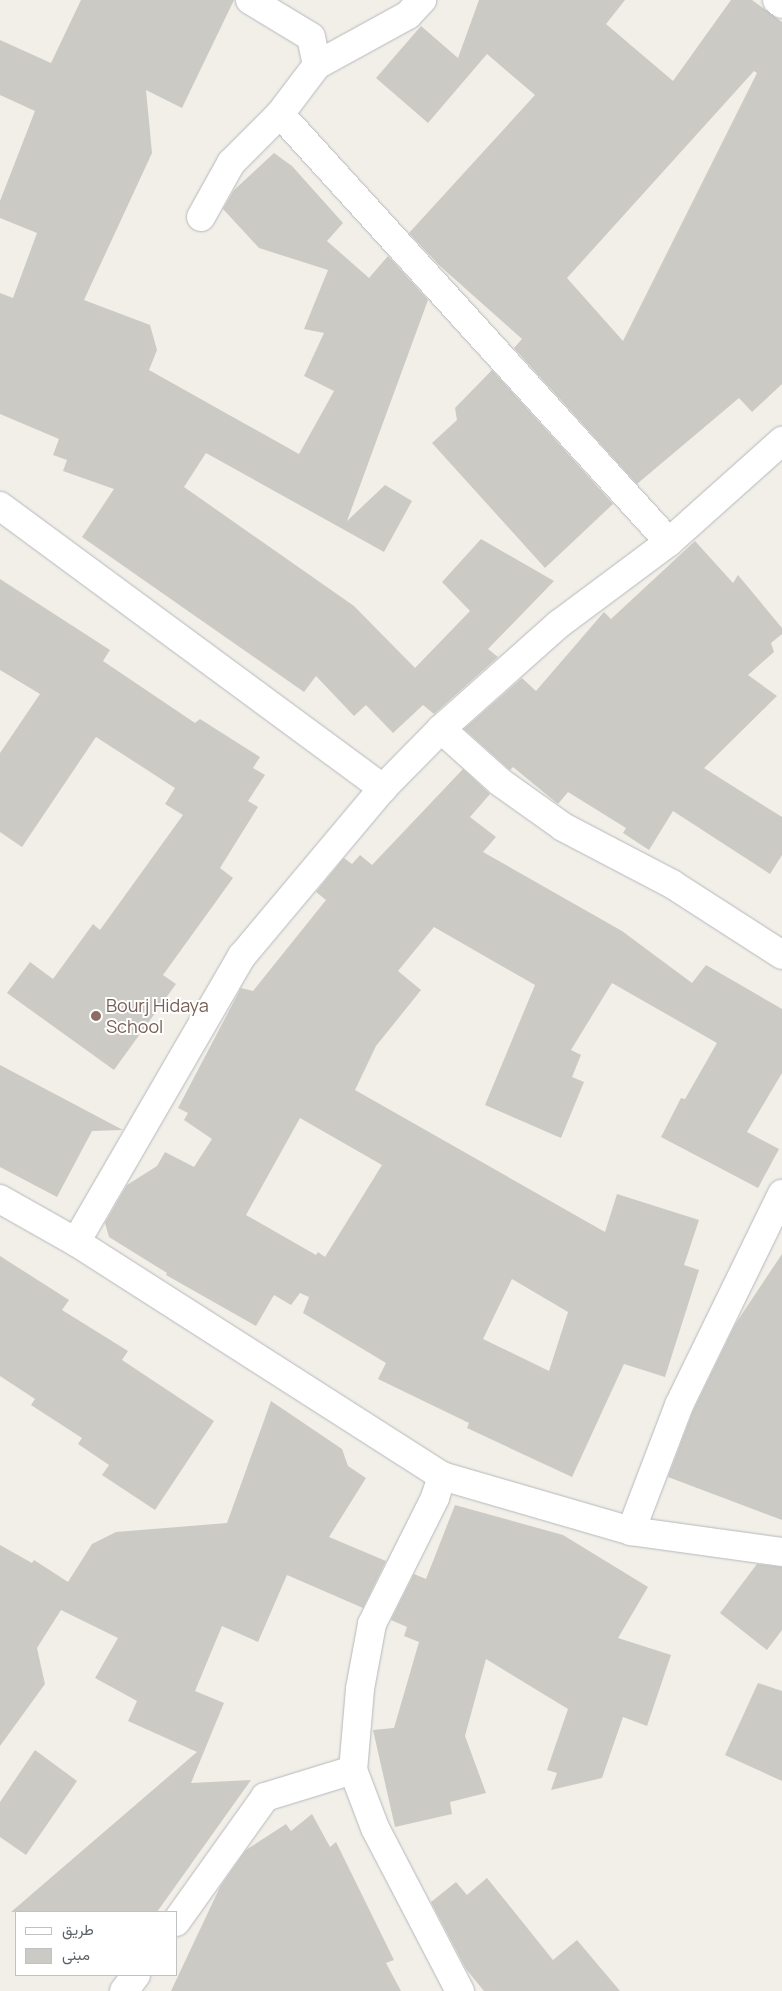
<!DOCTYPE html>
<html>
<head>
<meta charset="utf-8">
<style>
  body { margin:0 }
  #map { position:relative; width:782px; height:1991px; overflow:hidden; background:#f1efe8; font-family:Manrope,Vazirmatn,sans-serif }
  div>[style] { position:absolute }
  .building>* { inset:0; background:#cccac5 }
  .roads { filter:drop-shadow(0 0 1px #b5b8bc) drop-shadow(0 0 1px #b5b8bc) }
  .minor>* { height:28px; margin:-14px; padding:0 14px; transform-origin:14px; border-radius:14px; background:#fff }
  .tertiary>* { height:28px; margin:-14px; padding:0 14px; transform-origin:14px; border-radius:14px; background:#fff }
  .dots>* { width:14px; height:14px; translate:-50% -50%; box-sizing:border-box; border:2px solid #fff; border-radius:50% }
  span { translate:-50% -50%; white-space:nowrap; text-align:center; line-height:1.15; -webkit-text-stroke:4px #fff; paint-order:stroke }
  .education-label { font-size:18px; color:#785e54 }
  .left { translate:0 -50%; text-align:left }
  .legend { position:absolute; left:15px; top:1911px; width:162px; height:65px; box-sizing:border-box; background:#fff; border:1px solid #bfc1c3; margin:0; padding:6px 9px; list-style:none; font-size:15px; color:#5f6368 }
  .legend li { display:flex; align-items:center; gap:10px; height:25px }
  .legend b { width:25px; border:1px solid #bfc1c3 }
</style>
</head>
<body>
<div id="map">
  <div class="building">
    <div style="clip-path:polygon(81px 0,234px 0,182px 108px,146px 90px,152px 153px,84px 300px,150px 325px,157px 350px,149px 370px,299px 454px,334px 391px,304px 376px,324px 333px,304px 329px,328px 270px,259px 248px,223px 209px,234px 190px,274px 153px,292px 166px,343px 223px,327px 241px,369px 278px,388px 256px,428px 300px,347px 521px,385px 485px,412px 501px,384px 552px,206px 453px,184px 487px,354px 606px,415px 668px,470px 611px,442px 582px,481px 539px,554px 581px,488px 649px,498px 657px,434px 714px,423px 705px,393px 733px,366px 705px,354px 716px,316px 676px,304px 692px,82px 537px,114px 489px,63px 471px,67px 460px,53px 455px,59px 439px,0 414px,0 293px,13px 298px,37px 233px,0 218px,0 201px,35px 111px,0 95px,0 40px,51px 63px)"></div>
    <div style="clip-path:polygon(evenodd,479px 0,625px 0,606px 24px,673px 81px,731px 0,752px 0,782px 22px,782px 384px,752px 412px,739px 398px,637px 484px,514px 348px,522px 339px,440px 266px,409px 233px,535px 95px,487px 54px,428px 123px,376px 78px,421px 26px,458px 58px,479px 0,754px 71px,757px 73px,623px 341px,567px 278px,754px 71px)"></div>
    <div style="clip-path:polygon(492px 370px,613px 504px,545px 568px,432px 443px,457px 420px,455px 408px)"></div>
    <div style="clip-path:polygon(695px 541px,733px 583px,738px 575px,782px 628px,782px 634px,771px 643px,774px 652px,748px 675px,777px 696px,704px 768px,782px 817px,782px 855px,770px 874px,673px 811px,649px 850px,623px 833px,626px 828px,568px 792px,558px 804px,513px 767px,510px 770px,464px 729px,522px 678px,536px 691px,604px 612px,611px 619px)"></div>
    <div style="clip-path:polygon(0 579px,110px 650px,103px 661px,195px 723px,200px 719px,260px 757px,253px 768px,265px 775px,248px 801px,258px 807px,220px 868px,233px 878px,163px 975px,176px 984px,114px 1070px,7px 993px,30px 962px,53px 979px,93px 924px,100px 930px,183px 815px,165px 804px,175px 788px,96px 737px,22px 847px,0 832px,0 753px,40px 694px,0 670px)"></div>
    <div style="clip-path:polygon(evenodd,463px 769px,490px 794px,470px 817px,496px 837px,483px 852px,622px 931px,692px 983px,706px 965px,782px 1009px,782px 1073px,747px 1132px,779px 1149px,758px 1188px,661px 1137px,681px 1098px,685px 1099px,717px 1043px,612px 983px,571px 1050px,581px 1055px,572px 1077px,584px 1082px,561px 1138px,485px 1105px,535px 985px,434px 927px,398px 971px,421px 990px,376px 1046px,355px 1090px,605px 1232px,617px 1194px,699px 1220px,684px 1265px,699px 1270px,665px 1377px,624px 1364px,572px 1477px,467px 1428px,469px 1423px,378px 1379px,386px 1363px,303px 1313px,309px 1297px,300px 1293px,291px 1305px,274px 1295px,256px 1326px,166px 1275px,167px 1273px,109px 1237px,105px 1223px,127px 1185px,157px 1166px,165px 1152px,194px 1167px,212px 1139px,184px 1120px,188px 1113px,178px 1108px,241px 988px,253px 991px,326px 900px,316px 892px,344px 858px,352px 864px,360px 855px,372px 865px,463px 769px,300px 1118px,382px 1165px,325px 1257px,318px 1252px,316px 1255px,246px 1215px,300px 1118px,463px 769px,512px 1279px,568px 1312px,549px 1371px,483px 1339px,512px 1279px)"></div>
    <div style="clip-path:polygon(0 1065px,123px 1130px,92px 1131px,57px 1197px,0 1167px)"></div>
    <div style="clip-path:polygon(782px 1254px,782px 1520px,668px 1477px,693px 1411px,736px 1323px)"></div>
    <div style="clip-path:polygon(0 1256px,69px 1300px,62px 1310px,128px 1351px,122px 1360px,214px 1421px,155px 1510px,102px 1475px,109px 1465px,78px 1444px,82px 1438px,31px 1405px,35px 1399px,0 1376px)"></div>
    <div style="clip-path:polygon(271px 1401px,342px 1449px,348px 1466px,366px 1478px,329px 1537px,386px 1561px,363px 1608px,287px 1575px,258px 1642px,222px 1626px,195px 1691px,224px 1703px,191px 1783px,251px 1780px,157px 1912px,11px 1912px,197px 1752px,128px 1721px,137px 1701px,95px 1678px,118px 1638px,61px 1610px,37px 1648px,45px 1684px,0 1746px,0 1545px,32px 1563px,34px 1560px,68px 1582px,92px 1544px,116px 1532px,227px 1523px)"></div>
    <div style="clip-path:polygon(455px 1505px,563px 1535px,648px 1587px,618px 1638px,671px 1655px,647px 1726px,623px 1717px,602px 1778px,551px 1790px,557px 1773px,547px 1770px,568px 1709px,486px 1659px,465px 1736px,486px 1793px,450px 1802px,452px 1814px,395px 1827px,373px 1730px,394px 1728px,419px 1642px,404px 1636px,407px 1627px,391px 1620px,414px 1574px,426px 1579px)"></div>
    <div style="clip-path:polygon(757px 1564px,782px 1567px,782px 1630px,767px 1650px,720px 1613px)"></div>
    <div style="clip-path:polygon(758px 1683px,782px 1691px,782px 1781px,725px 1755px)"></div>
    <div style="clip-path:polygon(35px 1750px,77px 1781px,26px 1855px,0 1837px,0 1802px)"></div>
    <div style="clip-path:polygon(312px 1814px,330px 1847px,336px 1842px,394px 1960px,386px 1963px,401px 1991px,171px 1991px,220px 1887px,246px 1850px,286px 1824px,291px 1831px)"></div>
    <div style="clip-path:polygon(487px 1878px,553px 1960px,577px 1940px,620px 1991px,484px 1991px,466px 1969px,431px 1902px,456px 1882px,467px 1895px)"></div>
  </div>
  <div class="roads">
    <div class="minor">
      <div style="left:250px;top:0;width:71px;rotate:31.2deg"></div>
      <div style="left:311px;top:37px;width:29px;rotate:78deg"></div>
      <div style="left:777px;top:0;width:6px;rotate:39deg"></div>
      <div style="left:280px;top:114px;width:61px;rotate:-52.9deg"></div>
      <div style="left:317px;top:65px;width:104px;rotate:-28.8deg"></div>
      <div style="left:408px;top:15px;width:21px;rotate:-47deg"></div>
      <div style="left:201px;top:217px;width:62px;rotate:-60.9deg"></div>
      <div style="left:231px;top:163px;width:69px;rotate:-45deg"></div>
      <div style="left:280px;top:114px;width:578px;rotate:47.73deg"></div>
      <div style="left:0;top:506px;width:476px;rotate:36.4deg"></div>
      <div style="left:441px;top:729px;width:79px;rotate:41.9deg"></div>
      <div style="left:500px;top:782px;width:77px;rotate:35.5deg"></div>
      <div style="left:563px;top:827px;width:123px;rotate:27.6deg"></div>
      <div style="left:672px;top:884px;width:131px;rotate:32.8deg"></div>
      <div style="left:76px;top:1242px;width:331px;rotate:-59.9deg"></div>
      <div style="left:242px;top:956px;width:219px;rotate:-50deg"></div>
      <div style="left:383px;top:788px;width:83px;rotate:-45.5deg"></div>
      <div style="left:441px;top:729px;width:158px;rotate:-41.7deg"></div>
      <div style="left:559px;top:624px;width:137px;rotate:-36.7deg"></div>
      <div style="left:669px;top:542px;width:152px;rotate:-41.8deg"></div>
      <div style="left:442px;top:1476px;width:197px;rotate:16.2deg"></div>
      <div style="left:631px;top:1531px;width:152px;rotate:7.9deg"></div>
      <div style="left:631px;top:1531px;width:135px;rotate:-69.1deg"></div>
      <div style="left:679px;top:1405px;width:235px;rotate:-64deg"></div>
      <div style="left:176px;top:1922px;width:153px;rotate:-54.5deg"></div>
      <div style="left:265px;top:1797px;width:92px;rotate:-17.1deg"></div>
      <div style="left:124px;top:1991px;width:20px;rotate:-53deg"></div>
    </div>
    <div class="tertiary">
      <div style="left:0;top:1199px;width:87px;rotate:29.5deg"></div>
      <div style="left:76px;top:1242px;width:434px;rotate:32.6deg"></div>
      <div style="left:442px;top:1476px;width:23px;rotate:108deg"></div>
      <div style="left:435px;top:1498px;width:141px;rotate:116.6deg"></div>
      <div style="left:372px;top:1624px;width:66px;rotate:100.5deg"></div>
      <div style="left:360px;top:1689px;width:81px;rotate:94.9deg"></div>
      <div style="left:353px;top:1770px;width:62px;rotate:69.2deg"></div>
      <div style="left:375px;top:1828px;width:184px;rotate:62.5deg"></div>
    </div>
  </div>
  <div class="dots">
    <div style="left:96px;top:1016px;background:#8d6e63"></div>
  </div>
  <div class="education-label">
    <span class="left" style="left:106px;top:1016px">Bourj Hidaya<br>School</span>
  </div>
  <ul class="legend">
  <li><b style="height:6px;background:#fff"></b>طريق</li>
  <li><b style="height:14px;background:#cccac5"></b>مبنى</li>
  </ul>
</div>
</body>
</html>
